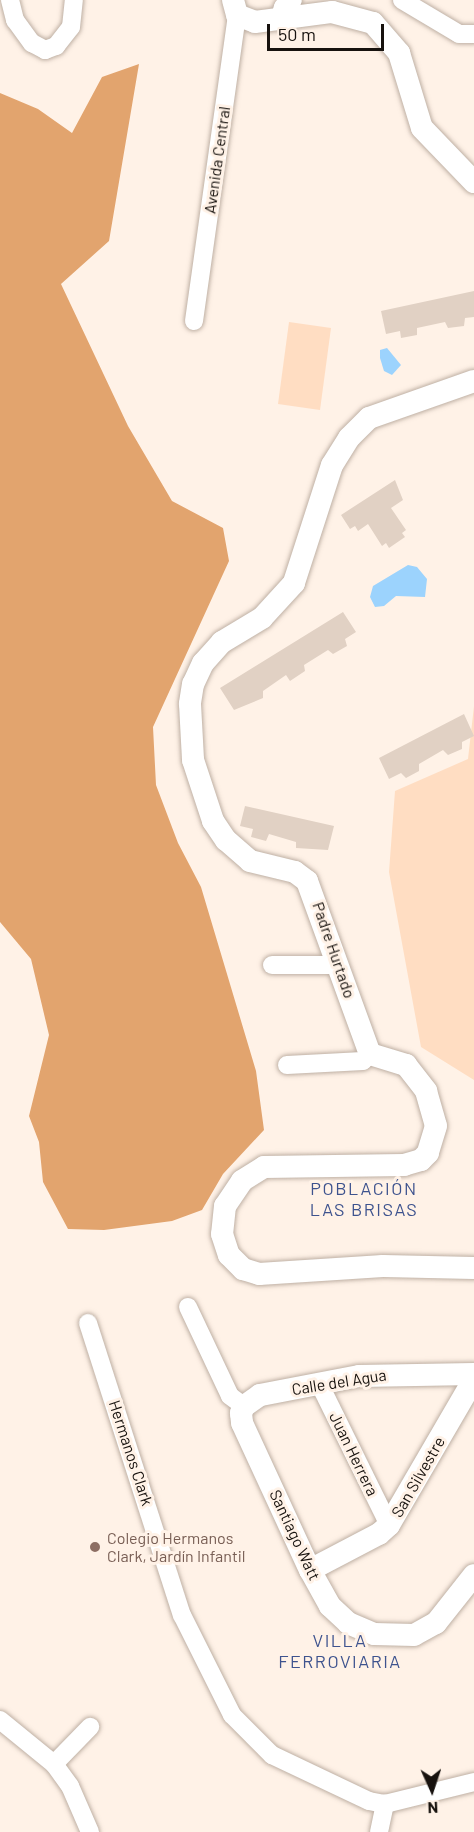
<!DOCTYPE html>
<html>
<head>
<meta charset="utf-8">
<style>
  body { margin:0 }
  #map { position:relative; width:474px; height:1832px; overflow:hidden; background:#fff2e7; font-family:Barlow,sans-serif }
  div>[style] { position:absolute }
  .green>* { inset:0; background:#ffddc2 }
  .forest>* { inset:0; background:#e2a46e }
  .water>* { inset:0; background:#9cd3fd }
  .building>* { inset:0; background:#e1d1c4 }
  .roads { filter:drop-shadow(0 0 2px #bfb0a4) drop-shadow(0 0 2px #bfb0a4) }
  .minor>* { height:18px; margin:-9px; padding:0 9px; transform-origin:9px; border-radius:9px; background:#fff }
  .tertiary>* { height:22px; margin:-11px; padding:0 11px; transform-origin:11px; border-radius:11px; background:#fff }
  .dots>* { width:16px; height:16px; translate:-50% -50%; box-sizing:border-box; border:3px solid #fff2e7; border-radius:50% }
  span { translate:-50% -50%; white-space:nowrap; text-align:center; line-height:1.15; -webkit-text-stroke:6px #fff2e7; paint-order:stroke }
  .street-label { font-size:16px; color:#17120e }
  .education-label { font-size:16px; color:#785e54 }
  .left { translate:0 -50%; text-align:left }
  .neighbourhood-label { font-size:18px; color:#3e538e; letter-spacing:1.5px }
  .north { position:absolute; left:402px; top:1760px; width:60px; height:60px; -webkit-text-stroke:4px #fff2e7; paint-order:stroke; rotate:177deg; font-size:16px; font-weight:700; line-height:24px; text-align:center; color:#17120e }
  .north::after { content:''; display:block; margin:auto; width:21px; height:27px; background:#17120e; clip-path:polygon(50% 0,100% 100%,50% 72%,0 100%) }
  .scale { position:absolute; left:267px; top:24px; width:117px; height:27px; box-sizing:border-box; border:3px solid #17120e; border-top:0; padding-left:8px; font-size:18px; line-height:21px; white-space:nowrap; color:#17120e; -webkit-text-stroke:4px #fff2e7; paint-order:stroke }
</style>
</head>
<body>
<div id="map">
  <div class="green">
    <div style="clip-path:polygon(289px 322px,331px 328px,320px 410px,278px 404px)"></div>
    <div style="clip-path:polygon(474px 706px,474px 1080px,421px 1047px,389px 872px,395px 791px,468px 759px)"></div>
  </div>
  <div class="forest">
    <div style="clip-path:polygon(139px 64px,109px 241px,61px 284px,128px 426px,172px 501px,223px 528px,229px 561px,153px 727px,156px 785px,178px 843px,201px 887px,256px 1071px,264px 1130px,223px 1174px,202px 1210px,172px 1221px,104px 1230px,68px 1229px,43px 1182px,39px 1142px,29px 1116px,49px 1035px,31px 959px,0 922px,0 93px,38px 109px,72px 133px,102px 77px)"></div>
  </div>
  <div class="water">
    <div style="clip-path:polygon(387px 348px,401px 365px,392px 375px,384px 371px,380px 358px,380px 350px)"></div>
    <div style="clip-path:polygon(408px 565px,417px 567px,427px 579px,425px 597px,396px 596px,384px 606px,375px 607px,370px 597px,373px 586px)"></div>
  </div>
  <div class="building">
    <div style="clip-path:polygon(474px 291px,474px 317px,465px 318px,464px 326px,448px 328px,445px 322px,417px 328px,417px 335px,401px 338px,400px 331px,386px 334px,381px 311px)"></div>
    <div style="clip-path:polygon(395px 480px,403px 500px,391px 508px,406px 530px,402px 533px,405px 537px,389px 548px,386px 543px,382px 546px,368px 524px,358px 531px,355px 526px,350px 529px,341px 515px)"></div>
    <div style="clip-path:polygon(343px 612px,356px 632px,345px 639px,347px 646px,333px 654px,328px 650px,304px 665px,305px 671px,290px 681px,286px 675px,263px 691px,263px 698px,234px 710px,220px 688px)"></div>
    <div style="clip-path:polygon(464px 714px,474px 736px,462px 742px,462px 749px,448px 755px,443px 750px,419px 764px,419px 771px,406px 778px,401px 773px,389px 779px,379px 758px)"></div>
    <div style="clip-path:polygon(245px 806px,334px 826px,328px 850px,296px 848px,296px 842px,269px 834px,266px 841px,251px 837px,253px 829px,240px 826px)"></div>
  </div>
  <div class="roads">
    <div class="minor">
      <div style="left:10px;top:0;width:21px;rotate:76deg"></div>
      <div style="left:15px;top:20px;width:29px;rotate:54deg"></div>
      <div style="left:32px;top:43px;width:15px;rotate:28deg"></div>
      <div style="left:45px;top:50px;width:12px;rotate:-20deg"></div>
      <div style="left:56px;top:46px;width:24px;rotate:-52deg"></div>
      <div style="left:71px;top:27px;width:27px;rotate:-84deg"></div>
      <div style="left:402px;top:0;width:66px;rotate:30.8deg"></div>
      <div style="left:459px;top:34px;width:15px"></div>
      <div style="left:279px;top:20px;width:14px;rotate:-73deg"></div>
      <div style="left:283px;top:7px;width:12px;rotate:-35deg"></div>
      <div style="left:194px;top:321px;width:309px;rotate:-82deg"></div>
      <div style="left:272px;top:965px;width:66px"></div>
      <div style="left:287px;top:1065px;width:76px;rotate:-3deg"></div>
      <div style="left:363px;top:1061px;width:10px;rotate:-45deg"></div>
      <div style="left:188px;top:1307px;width:98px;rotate:64.7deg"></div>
      <div style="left:230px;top:1396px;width:17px;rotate:36deg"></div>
      <div style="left:88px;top:1323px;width:307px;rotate:72.2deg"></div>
      <div style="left:182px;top:1615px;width:112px;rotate:63.4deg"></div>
      <div style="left:232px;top:1715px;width:57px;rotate:45deg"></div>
      <div style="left:272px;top:1755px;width:107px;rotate:25.4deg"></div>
      <div style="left:369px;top:1801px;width:16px;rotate:11deg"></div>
      <div style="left:385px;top:1804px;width:92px;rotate:-13.9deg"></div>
      <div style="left:319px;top:1383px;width:158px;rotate:63.8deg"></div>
      <div style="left:0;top:1720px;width:70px;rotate:39.2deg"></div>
      <div style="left:54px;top:1764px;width:27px;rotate:54deg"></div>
      <div style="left:70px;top:1786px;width:50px;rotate:66.5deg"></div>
      <div style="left:54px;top:1764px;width:52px;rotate:-45.8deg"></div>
      <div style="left:379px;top:1832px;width:29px;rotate:-78deg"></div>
    </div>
    <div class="tertiary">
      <div style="left:233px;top:0;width:16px;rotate:75deg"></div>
      <div style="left:237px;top:15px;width:19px;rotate:21deg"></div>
      <div style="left:255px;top:22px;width:78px;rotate:-7.4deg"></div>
      <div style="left:332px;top:12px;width:42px;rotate:15deg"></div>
      <div style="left:373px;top:23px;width:40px;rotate:49deg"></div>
      <div style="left:399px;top:53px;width:78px;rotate:73deg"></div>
      <div style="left:422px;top:128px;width:75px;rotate:46.1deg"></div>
      <div style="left:474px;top:381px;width:111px;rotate:160.6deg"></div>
      <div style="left:369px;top:418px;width:28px;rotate:135deg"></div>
      <div style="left:349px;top:438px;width:32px;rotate:122deg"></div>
      <div style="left:332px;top:465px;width:124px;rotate:107.9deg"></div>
      <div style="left:294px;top:583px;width:47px;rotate:132.4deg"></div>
      <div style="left:262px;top:618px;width:47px;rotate:149deg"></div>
      <div style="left:222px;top:642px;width:28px;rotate:132deg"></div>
      <div style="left:203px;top:663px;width:23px;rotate:115deg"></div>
      <div style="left:193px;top:684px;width:20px;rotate:99deg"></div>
      <div style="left:190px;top:704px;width:56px;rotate:86.9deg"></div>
      <div style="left:193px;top:760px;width:64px;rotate:71.8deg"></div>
      <div style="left:213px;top:821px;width:23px;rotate:56deg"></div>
      <div style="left:226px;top:840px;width:32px;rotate:41deg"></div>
      <div style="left:250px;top:861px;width:46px;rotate:13.7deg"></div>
      <div style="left:295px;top:872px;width:15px;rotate:37deg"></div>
      <div style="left:307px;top:881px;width:184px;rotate:70deg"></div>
      <div style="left:370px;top:1054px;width:38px;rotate:17deg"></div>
      <div style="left:406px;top:1065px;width:33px;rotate:52deg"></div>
      <div style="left:426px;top:1091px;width:36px;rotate:74deg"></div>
      <div style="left:436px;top:1126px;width:28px;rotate:107deg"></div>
      <div style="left:428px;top:1153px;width:10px;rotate:135deg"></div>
      <div style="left:421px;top:1160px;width:18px;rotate:164deg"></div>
      <div style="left:404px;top:1165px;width:140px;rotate:179.2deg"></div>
      <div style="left:264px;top:1167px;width:26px;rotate:148deg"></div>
      <div style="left:242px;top:1181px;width:30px;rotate:124deg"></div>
      <div style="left:225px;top:1206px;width:28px;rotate:96deg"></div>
      <div style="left:222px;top:1234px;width:22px;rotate:72deg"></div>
      <div style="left:229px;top:1255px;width:20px;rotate:45deg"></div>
      <div style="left:243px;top:1269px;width:17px;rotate:17deg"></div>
      <div style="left:259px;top:1274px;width:124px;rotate:-3.7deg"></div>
      <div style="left:383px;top:1266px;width:91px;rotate:1.3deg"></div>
      <div style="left:474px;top:1374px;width:115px;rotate:179deg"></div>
      <div style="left:359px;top:1376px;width:101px;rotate:169.1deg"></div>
      <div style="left:260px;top:1395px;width:19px;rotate:145deg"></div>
      <div style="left:244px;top:1406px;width:8px;rotate:113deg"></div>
      <div style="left:241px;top:1413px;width:10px;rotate:84deg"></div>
      <div style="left:242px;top:1423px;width:162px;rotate:65.2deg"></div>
      <div style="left:310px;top:1570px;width:41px;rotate:60.9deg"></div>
      <div style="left:330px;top:1606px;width:25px;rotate:43deg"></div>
      <div style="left:348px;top:1623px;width:28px;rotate:23deg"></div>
      <div style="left:374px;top:1634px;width:40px;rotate:1.4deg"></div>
      <div style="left:414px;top:1635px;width:25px;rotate:-29deg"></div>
      <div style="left:436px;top:1623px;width:61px;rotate:-51.6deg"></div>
      <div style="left:310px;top:1570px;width:78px;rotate:-27.6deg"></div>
      <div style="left:379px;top:1534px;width:13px;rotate:-42deg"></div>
      <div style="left:389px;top:1525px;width:169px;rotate:-59.8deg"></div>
    </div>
  </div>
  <div class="dots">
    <div style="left:95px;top:1547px;background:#8d6e63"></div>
  </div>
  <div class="street-label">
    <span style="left:217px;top:160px;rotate:-82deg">Avenida Central</span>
    <span style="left:334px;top:950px;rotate:71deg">Padre Hurtado</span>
    <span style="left:339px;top:1382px;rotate:-9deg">Calle del Agua</span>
    <span style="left:131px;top:1453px;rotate:72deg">Hermanos Clark</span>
    <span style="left:354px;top:1454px;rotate:64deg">Juan Herrera</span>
    <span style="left:418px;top:1477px;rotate:-60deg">San Silvestre</span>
    <span style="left:295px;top:1535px;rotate:65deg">Santiago Watt</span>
  </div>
  <div class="education-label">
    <span class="left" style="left:107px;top:1547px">Colegio Hermanos<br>Clark, Jardín Infantil</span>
  </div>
  <div class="neighbourhood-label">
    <span style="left:364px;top:1199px">POBLACIÓN<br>LAS BRISAS</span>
    <span style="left:340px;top:1651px">VILLA<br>FERROVIARIA</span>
  </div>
  <div class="north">N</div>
  <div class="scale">50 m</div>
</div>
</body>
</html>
